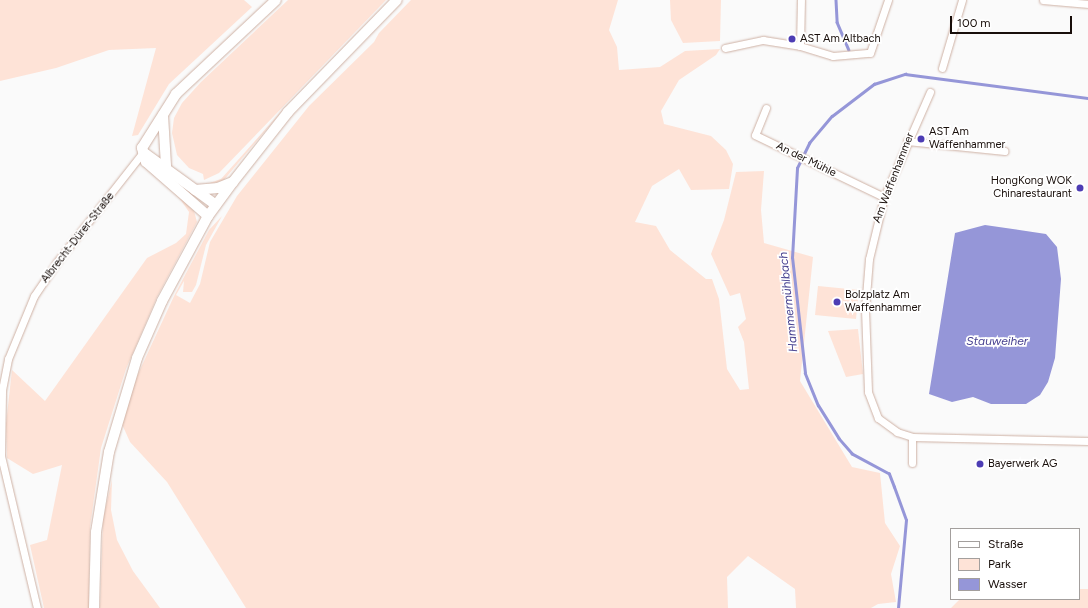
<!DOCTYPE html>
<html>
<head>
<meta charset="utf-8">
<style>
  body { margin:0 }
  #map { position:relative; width:1088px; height:608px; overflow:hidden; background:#fafafa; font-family:Figtree,sans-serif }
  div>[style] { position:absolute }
  .green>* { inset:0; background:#fee3d7 }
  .water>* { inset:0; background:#9596d8 }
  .stream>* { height:2.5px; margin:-1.25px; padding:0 1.25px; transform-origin:1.25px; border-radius:1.25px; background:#9596d8 }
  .roads { filter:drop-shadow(0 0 1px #ceb1a4) drop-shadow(0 0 1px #ceb1a4) }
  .street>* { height:7px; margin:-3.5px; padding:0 3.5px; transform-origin:3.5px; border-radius:3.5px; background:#fff }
  .secondary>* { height:10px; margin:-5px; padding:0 5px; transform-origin:5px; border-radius:5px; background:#fff }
  .dots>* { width:11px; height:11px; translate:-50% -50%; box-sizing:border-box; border:2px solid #fff; border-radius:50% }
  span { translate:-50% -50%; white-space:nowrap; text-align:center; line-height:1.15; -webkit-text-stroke:3.5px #fff; paint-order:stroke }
  .poi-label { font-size:11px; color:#180e0a }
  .left { translate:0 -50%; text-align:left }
  .right { translate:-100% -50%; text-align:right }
  .street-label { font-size:11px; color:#180e0a }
  .water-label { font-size:12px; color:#474190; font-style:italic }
  .legend { position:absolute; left:950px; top:528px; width:130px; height:72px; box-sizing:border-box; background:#fff; border:1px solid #a39f9d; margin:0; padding:5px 7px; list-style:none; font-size:12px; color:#180e0a }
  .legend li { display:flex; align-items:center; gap:8px; height:20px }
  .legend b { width:20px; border:1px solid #a39f9d }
  .scale { position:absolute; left:950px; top:16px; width:122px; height:18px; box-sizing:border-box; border:2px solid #180e0a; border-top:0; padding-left:5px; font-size:12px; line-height:14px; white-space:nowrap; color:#180e0a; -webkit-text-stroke:3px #fff; paint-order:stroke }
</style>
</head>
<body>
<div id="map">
  <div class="green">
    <div style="clip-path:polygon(0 0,244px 0,252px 7px,169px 84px,138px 135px,132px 136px,156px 48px,109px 50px,56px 68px,0 81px)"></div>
    <div style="clip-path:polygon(288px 0,386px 0,219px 173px,204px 180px,203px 174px,189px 168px,177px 155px,172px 133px,174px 118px,182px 103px,201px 82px)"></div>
    <div style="clip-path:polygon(411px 0,618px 0,609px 30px,617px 47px,619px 70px,660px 67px,685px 51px,720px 49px,716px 55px,679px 80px,661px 111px,664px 124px,711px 136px,726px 150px,733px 164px,729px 189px,691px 190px,679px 169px,652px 186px,635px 222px,656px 226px,670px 250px,706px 279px,712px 279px,719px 299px,727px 369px,740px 390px,749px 389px,744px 342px,738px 327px,746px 319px,740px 293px,730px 296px,711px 254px,724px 220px,736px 172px,764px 171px,761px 210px,764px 243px,813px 257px,800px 381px,852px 467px,880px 473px,885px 523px,900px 546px,891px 574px,896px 602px,878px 604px,871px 608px,796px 608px,795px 589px,748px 556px,727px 577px,728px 608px,246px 608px,167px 482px,130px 442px,121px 422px,138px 374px,175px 294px,209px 230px,222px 216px,206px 245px,196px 285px,192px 292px,183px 292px,184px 281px,176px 295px,190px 303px,200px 284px,210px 242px,237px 196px,309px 106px,374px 42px,379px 33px)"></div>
    <div style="clip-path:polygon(670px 0,721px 0,720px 41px,683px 43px,671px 20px)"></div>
    <div style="clip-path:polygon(287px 105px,223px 181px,207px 184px,221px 179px)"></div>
    <div style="clip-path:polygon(176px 193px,194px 211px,197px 222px,157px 297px,126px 369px,101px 448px,90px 527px,89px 608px,44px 608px,30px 545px,47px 540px,62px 465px,33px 474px,7px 458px,6px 424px,12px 370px,45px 401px,147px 258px,176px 243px,186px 234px,189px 212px)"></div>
    <div style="clip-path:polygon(818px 286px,859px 290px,856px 319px,815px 315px)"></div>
    <div style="clip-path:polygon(858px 329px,863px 374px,846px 377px,828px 331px)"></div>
    <div style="clip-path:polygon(112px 480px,111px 510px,117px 540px,133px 571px,160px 608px,100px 608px,103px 519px)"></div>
    <div style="clip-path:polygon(1079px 589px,1088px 589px,1088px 608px,951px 608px,960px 599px,1079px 599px)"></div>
  </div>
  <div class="water">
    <div style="clip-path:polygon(985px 225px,1046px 234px,1057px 247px,1061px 279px,1055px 358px,1048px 382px,1040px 395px,1026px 404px,991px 404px,973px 397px,952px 402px,929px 394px,955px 233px)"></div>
  </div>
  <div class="stream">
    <div style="left:836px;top:0;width:22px;rotate:87deg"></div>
    <div style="left:837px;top:22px;width:30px;rotate:67deg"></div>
    <div style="left:898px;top:608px;width:88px;rotate:-84.8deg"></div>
    <div style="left:906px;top:520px;width:35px;rotate:-110deg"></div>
    <div style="left:894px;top:487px;width:14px;rotate:-111deg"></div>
    <div style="left:889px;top:474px;width:42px;rotate:-151.6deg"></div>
    <div style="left:852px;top:454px;width:20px;rotate:-131deg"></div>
    <div style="left:839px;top:439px;width:39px;rotate:-122deg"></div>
    <div style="left:818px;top:406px;width:35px;rotate:-112deg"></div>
    <div style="left:805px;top:373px;width:116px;rotate:-96.4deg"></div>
    <div style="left:792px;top:258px;width:90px;rotate:-86.8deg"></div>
    <div style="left:797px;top:168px;width:28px;rotate:-64deg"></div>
    <div style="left:809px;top:143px;width:35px;rotate:-50deg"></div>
    <div style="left:832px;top:116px;width:53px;rotate:-37.3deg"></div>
    <div style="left:874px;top:84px;width:33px;rotate:-18deg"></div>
    <div style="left:905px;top:74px;width:185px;rotate:7.5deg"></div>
  </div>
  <div class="roads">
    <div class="street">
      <div style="left:1043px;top:0;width:45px;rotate:5.1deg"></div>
      <div style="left:800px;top:46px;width:46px;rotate:-88.8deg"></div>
      <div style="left:725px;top:48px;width:39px;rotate:-12deg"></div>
      <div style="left:763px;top:40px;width:37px;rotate:9deg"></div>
      <div style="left:800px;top:46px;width:34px;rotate:17deg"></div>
      <div style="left:833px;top:56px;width:37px;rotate:-5deg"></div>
      <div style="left:870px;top:53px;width:56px;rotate:-71.2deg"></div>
      <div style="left:942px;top:68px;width:71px;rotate:-73.6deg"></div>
      <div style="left:930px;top:92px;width:115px;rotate:113.7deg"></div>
      <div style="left:884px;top:197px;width:64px;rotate:103.6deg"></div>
      <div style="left:869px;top:259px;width:50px;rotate:94.6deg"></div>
      <div style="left:865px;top:309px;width:83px;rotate:87.9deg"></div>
      <div style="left:868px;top:392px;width:28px;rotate:69deg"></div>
      <div style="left:878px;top:418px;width:24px;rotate:36deg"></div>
      <div style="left:897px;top:432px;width:16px;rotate:18deg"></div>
      <div style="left:912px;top:437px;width:176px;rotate:1.3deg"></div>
      <div style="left:766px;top:108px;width:29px;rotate:112deg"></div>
      <div style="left:755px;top:135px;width:143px;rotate:25.7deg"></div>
      <div style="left:907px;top:141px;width:98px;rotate:5.9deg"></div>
      <div style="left:912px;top:463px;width:26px;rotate:-90deg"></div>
      <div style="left:37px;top:608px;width:156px;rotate:-103.3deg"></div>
      <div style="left:1px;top:456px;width:66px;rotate:-89.1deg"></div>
      <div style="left:2px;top:390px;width:32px;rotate:-79deg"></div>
      <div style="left:8px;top:359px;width:68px;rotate:-67.6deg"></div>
      <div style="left:34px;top:296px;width:40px;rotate:-56deg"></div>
      <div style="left:56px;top:263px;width:141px;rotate:-51.9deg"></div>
    </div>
    <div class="secondary">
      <div style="left:163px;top:115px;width:51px;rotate:86.6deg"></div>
      <div style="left:143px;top:152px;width:90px;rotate:36deg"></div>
      <div style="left:195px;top:190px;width:23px;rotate:-5deg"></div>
      <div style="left:218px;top:188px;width:16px;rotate:-22deg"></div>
      <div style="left:208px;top:216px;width:82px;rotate:-138.9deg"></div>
      <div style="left:146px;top:162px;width:15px;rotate:-106deg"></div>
      <div style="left:142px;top:148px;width:64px;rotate:-57.8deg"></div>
      <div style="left:176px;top:94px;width:137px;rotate:-43.2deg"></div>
      <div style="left:94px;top:608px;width:76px;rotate:-88.5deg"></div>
      <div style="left:96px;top:532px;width:81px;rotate:-80.8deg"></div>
      <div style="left:109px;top:452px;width:98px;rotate:-73.4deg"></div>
      <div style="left:137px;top:358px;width:62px;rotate:-66.3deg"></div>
      <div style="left:162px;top:301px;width:97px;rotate:-61.6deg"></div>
      <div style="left:208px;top:216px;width:42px;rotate:-53.7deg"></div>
      <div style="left:233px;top:182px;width:89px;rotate:-51.8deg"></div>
      <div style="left:288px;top:112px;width:156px;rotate:-45.8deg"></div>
    </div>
  </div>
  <div class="dots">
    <div style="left:792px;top:39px;background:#4d3db4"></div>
    <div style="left:921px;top:139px;background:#4d3db4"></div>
    <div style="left:1080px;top:188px;background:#4d3db4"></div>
    <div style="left:837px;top:302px;background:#4d3db4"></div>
    <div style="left:980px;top:464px;background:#4d3db4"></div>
  </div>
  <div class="poi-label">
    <span class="left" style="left:800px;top:39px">AST Am Altbach</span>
    <span class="left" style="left:929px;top:139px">AST Am<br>Waffenhammer</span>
    <span class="right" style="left:1072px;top:188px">HongKong WOK<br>Chinarestaurant</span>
    <span class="left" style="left:845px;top:302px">Bolzplatz Am<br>Waffenhammer</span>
    <span class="left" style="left:988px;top:464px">Bayerwerk AG</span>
  </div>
  <div class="street-label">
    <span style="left:806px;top:160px;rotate:26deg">An der Mühle</span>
    <span style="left:894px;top:178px;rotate:-69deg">Am Waffenhammer</span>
    <span style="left:78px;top:238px;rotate:-52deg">Albrecht-Dürer-Straße</span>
  </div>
  <div class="water-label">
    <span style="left:789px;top:302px;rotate:-96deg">Hammermühlbach</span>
    <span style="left:997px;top:342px">Stauweiher</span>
  </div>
  <ul class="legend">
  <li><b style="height:5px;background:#fff"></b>Straße</li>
  <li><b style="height:11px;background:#fee3d7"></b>Park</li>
  <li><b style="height:11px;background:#9596d8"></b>Wasser</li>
  </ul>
  <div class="scale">100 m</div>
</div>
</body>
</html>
